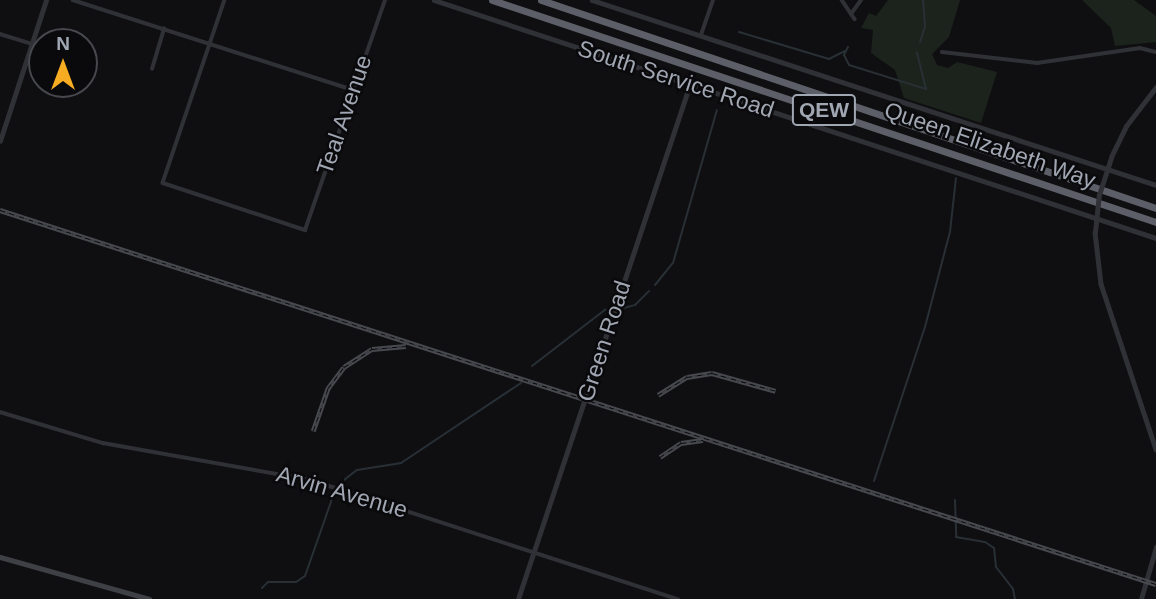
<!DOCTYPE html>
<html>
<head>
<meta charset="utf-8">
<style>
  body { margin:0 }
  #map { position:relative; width:1156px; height:599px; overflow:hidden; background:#0f0f11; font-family:Helvetica,sans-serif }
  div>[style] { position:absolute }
  .green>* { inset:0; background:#1c231c }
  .stream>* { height:2px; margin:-1px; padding:0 1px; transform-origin:1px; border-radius:1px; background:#283036 }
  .minor>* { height:3.5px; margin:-1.75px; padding:0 1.75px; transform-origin:1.75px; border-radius:1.75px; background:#303136 }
  .tertiary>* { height:4.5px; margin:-2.25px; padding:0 2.25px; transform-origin:2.25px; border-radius:2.25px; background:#303136 }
  .secondary>* { height:5px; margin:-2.5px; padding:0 2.5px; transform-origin:2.5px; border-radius:2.5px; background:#3e4046 }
  .motorway>* { height:7px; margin:-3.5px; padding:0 3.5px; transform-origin:3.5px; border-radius:3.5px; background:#5c5f67 }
  .rail>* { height:4.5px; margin-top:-2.25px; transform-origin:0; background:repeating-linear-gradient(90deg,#0a0a0c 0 5px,#47494f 0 10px); box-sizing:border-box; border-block:2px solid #47494f }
  .tertiary-bridge>* { height:4.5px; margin:-2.25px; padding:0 2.25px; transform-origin:2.25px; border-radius:2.25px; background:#303136 }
  span { translate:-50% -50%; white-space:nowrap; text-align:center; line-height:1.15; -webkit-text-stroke:5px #0a0a0c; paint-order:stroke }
  .shield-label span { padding:2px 5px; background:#0a0a0c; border:2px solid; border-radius:5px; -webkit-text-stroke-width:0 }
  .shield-label { font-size:21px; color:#a0a6b2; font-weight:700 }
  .street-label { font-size:23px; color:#a0a6b2 }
  .north { position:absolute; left:28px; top:28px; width:70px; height:70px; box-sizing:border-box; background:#0a0a0c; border:2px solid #46484e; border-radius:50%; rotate:0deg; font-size:19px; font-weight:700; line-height:28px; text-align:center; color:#a0a6b2 }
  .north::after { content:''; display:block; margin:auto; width:24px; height:32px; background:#f7ac21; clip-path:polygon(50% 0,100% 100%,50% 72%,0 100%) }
</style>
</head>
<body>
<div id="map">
  <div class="green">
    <div style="clip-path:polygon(888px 0,960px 0,949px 37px,932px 54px,937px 65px,948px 68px,957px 62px,997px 72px,981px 123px,904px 98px,895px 70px,871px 53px,873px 30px,861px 28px,869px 13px,876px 16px)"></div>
    <div style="clip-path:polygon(1082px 0,1134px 0,1156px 16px,1156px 42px,1115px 46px,1111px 28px)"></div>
  </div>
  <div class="stream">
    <div style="left:739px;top:32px;width:94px;rotate:16.7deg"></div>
    <div style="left:829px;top:59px;width:18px;rotate:-27deg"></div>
    <div style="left:920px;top:42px;width:16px;rotate:-72deg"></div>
    <div style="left:925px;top:27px;width:27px;rotate:-94deg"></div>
    <div style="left:848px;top:47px;width:9px;rotate:117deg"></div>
    <div style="left:844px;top:55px;width:11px;rotate:63deg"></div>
    <div style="left:849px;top:65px;width:81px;rotate:17.3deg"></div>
    <div style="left:926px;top:89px;width:38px;rotate:-104deg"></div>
    <div style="left:655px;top:285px;width:28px;rotate:-51deg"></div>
    <div style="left:673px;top:263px;width:159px;rotate:-74deg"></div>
    <div style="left:620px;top:309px;width:16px;rotate:-15deg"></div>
    <div style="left:635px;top:305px;width:20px;rotate:-45deg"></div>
    <div style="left:532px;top:366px;width:93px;rotate:-37.6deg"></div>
    <div style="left:344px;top:480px;width:16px;rotate:-38deg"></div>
    <div style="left:357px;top:470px;width:45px;rotate:-9deg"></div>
    <div style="left:401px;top:463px;width:144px;rotate:-33.7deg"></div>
    <div style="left:874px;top:481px;width:162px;rotate:-71.7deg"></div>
    <div style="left:925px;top:327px;width:98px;rotate:-75.3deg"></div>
    <div style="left:950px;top:232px;width:54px;rotate:-83.7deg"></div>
    <div style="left:955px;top:500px;width:37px;rotate:88deg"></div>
    <div style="left:956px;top:537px;width:29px;rotate:10deg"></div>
    <div style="left:985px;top:542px;width:11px;rotate:34deg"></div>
    <div style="left:994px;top:548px;width:19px;rotate:84deg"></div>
    <div style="left:996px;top:567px;width:28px;rotate:52deg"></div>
    <div style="left:1013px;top:589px;width:10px;rotate:79deg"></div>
    <div style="left:262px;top:588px;width:8px;rotate:-45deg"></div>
    <div style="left:268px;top:582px;width:28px"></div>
    <div style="left:296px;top:582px;width:11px;rotate:-34deg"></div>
    <div style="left:305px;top:576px;width:85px;rotate:-70.7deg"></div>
  </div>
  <div class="minor">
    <div style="left:73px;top:0;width:294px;rotate:17.8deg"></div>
    <div style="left:225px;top:0;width:193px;rotate:108.7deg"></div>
    <div style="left:163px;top:183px;width:150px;rotate:18.3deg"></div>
    <div style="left:305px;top:230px;width:244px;rotate:-70.8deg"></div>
    <div style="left:842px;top:0;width:23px;rotate:56deg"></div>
    <div style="left:851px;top:14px;width:17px;rotate:-54deg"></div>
    <div style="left:0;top:34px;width:34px;rotate:17deg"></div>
    <div style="left:701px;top:35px;width:37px;rotate:-71deg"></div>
    <div style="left:942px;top:52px;width:96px;rotate:6.6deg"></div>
    <div style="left:1037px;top:63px;width:104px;rotate:-8.3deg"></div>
    <div style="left:1140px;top:48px;width:16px;rotate:14deg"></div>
    <div style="left:152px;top:69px;width:42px;rotate:-73.3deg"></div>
    <div style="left:0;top:412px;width:108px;rotate:16.8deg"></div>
    <div style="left:103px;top:443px;width:211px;rotate:10.1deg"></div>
    <div style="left:311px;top:480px;width:386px;rotate:18deg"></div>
  </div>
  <div class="tertiary">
    <div style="left:434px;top:0;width:760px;rotate:18.24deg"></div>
    <div style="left:592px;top:0;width:594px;rotate:18.16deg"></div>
    <div style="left:0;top:141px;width:148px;rotate:-71.9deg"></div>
    <div style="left:1111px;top:157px;width:34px;rotate:-64deg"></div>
    <div style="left:1126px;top:126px;width:49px;rotate:-52.4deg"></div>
    <div style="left:1095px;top:232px;width:52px;rotate:83.4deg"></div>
    <div style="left:1101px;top:284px;width:174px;rotate:71.6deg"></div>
    <div style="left:518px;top:599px;width:543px;rotate:-71.53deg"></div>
    <div style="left:1141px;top:599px;width:54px;rotate:-73.9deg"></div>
  </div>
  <div class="secondary">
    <div style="left:0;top:557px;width:155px;rotate:15.7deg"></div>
  </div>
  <div class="motorway">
    <div style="left:492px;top:0;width:700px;rotate:18.49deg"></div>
    <div style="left:541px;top:0;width:649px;rotate:18.69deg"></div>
  </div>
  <div class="rail">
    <div style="left:0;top:210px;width:1215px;rotate:17.93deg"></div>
    <div style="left:658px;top:395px;width:34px;rotate:-32deg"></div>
    <div style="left:687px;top:377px;width:25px;rotate:-9deg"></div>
    <div style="left:712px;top:373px;width:66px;rotate:15.7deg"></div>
    <div style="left:313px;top:431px;width:46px;rotate:-70.8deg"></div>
    <div style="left:328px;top:388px;width:26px;rotate:-53deg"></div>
    <div style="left:344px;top:367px;width:33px;rotate:-33deg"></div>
    <div style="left:372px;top:349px;width:34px;rotate:-5deg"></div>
    <div style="left:660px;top:457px;width:25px;rotate:-34deg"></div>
    <div style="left:681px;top:443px;width:22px;rotate:-8deg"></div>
  </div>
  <div class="tertiary-bridge">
    <div style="left:1095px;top:232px;width:37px;rotate:-84deg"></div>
    <div style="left:1099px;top:195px;width:40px;rotate:-72deg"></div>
  </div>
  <div class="shield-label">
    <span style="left:824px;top:110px">QEW</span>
  </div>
  <div class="street-label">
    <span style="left:676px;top:79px;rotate:18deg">South Service Road</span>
    <span style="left:344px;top:115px;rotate:-71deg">Teal Avenue</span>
    <span style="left:990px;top:145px;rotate:19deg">Queen Elizabeth Way</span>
    <span style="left:604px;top:341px;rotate:-72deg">Green Road</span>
    <span style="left:342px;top:492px;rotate:16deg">Arvin Avenue</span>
  </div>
  <div class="north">N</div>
</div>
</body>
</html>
